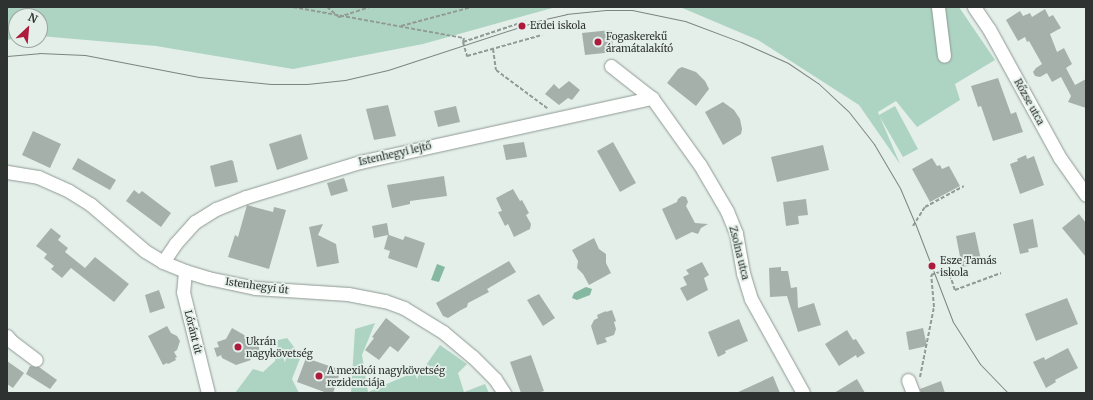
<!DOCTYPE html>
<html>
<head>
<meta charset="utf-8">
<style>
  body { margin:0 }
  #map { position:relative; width:1093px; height:400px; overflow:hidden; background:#e4efea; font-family:Merriweather,serif }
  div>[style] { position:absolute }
  .green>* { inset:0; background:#add4c2 }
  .water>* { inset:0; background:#85b8a1 }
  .building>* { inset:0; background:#a6b0ab }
  .path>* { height:2px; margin-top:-1px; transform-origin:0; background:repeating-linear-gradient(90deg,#919a96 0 4px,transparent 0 6px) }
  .roads { filter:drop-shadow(0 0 1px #8f9994) drop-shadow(0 0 1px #8f9994) }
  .minor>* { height:13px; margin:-6.5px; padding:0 6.5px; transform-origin:6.5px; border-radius:6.5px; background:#fff }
  .tram>* { height:1px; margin:-0.5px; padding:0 0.5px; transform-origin:0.5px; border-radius:0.5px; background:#7d8481 }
  .dots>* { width:11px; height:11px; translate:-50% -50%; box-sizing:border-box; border:2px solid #e4efea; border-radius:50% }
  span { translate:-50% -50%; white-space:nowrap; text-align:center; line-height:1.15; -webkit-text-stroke:3.5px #e4efea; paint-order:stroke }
  .poi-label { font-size:10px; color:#2e3331 }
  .left { translate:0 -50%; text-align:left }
  .street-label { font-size:10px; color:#2e3331 }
  .frame { position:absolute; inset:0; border:8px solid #2e3331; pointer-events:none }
  .north { position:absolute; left:8px; top:8px; width:40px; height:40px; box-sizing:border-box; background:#e4efea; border:1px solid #9ba4a0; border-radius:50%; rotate:26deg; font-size:11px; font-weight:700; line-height:16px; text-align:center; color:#2e3331 }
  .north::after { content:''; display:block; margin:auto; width:14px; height:18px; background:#ae1a3c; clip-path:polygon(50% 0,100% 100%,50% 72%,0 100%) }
</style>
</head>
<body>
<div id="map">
  <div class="green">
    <div style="clip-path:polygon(7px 7px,556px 7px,423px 44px,293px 69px,156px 46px,40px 36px,40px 16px,16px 16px,16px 38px,7px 40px)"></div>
    <div style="clip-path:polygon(680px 7px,959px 7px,995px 60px,955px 84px,960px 100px,917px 127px,896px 101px,878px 112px,879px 115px,895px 106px,918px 149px,903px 157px,880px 117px,900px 164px,859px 105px,758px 40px)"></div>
    <div style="clip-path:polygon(375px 323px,362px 355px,368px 392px,424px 368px,440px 345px,467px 364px,458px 373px,464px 392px,485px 384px,489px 393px,351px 393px,355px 329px)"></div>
    <div style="clip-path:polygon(287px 338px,301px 356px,292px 379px,299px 393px,235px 393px,253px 369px,263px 372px,275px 361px,278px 340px)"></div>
  </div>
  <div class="water">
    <div style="clip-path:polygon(437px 264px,445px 267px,439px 282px,431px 280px)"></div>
    <div style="clip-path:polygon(586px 287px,592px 289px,590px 295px,577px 300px,572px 298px,574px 293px)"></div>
  </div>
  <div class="building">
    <div style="clip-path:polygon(1045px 9px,1049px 17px,1053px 15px,1061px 28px,1050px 34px,1057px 52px,1064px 48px,1072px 64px,1066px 68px,1075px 85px,1086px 79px,1086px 108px,1068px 102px,1071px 96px,1061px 77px,1052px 82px,1047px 73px,1040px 77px,1035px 76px,1033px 72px,1036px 68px,1042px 64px,1029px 41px,1027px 42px,1025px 37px,1018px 41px,1006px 20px,1020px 11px,1023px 16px,1030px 13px,1032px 17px)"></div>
    <div style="clip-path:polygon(611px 30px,614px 52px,585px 55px,582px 33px)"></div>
    <div style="clip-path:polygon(682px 67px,696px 72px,705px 81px,709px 89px,696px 106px,667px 83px,678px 69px)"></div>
    <div style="clip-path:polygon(998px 78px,1011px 114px,1016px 112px,1023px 132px,993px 141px,981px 106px,978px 107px,971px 86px)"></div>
    <div style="clip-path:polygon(569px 81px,580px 90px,572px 100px,568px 98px,559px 105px,545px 94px,554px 84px,559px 89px)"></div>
    <div style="clip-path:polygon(723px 102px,734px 110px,740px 119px,742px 129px,741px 134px,723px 145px,705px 112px)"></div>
    <div style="clip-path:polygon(388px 105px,396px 136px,374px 140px,366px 109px)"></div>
    <div style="clip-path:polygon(456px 106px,460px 122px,438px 127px,434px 111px)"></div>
    <div style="clip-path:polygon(33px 131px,61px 144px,50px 168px,22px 155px)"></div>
    <div style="clip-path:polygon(301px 134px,308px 159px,277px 170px,269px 144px)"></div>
    <div style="clip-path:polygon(524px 142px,527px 157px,506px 160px,503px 145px)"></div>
    <div style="clip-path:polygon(613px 142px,636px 183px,620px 192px,597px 151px)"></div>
    <div style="clip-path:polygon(823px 145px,829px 170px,777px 182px,771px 157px)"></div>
    <div style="clip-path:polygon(1026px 155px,1027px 159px,1034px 156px,1044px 185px,1020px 194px,1010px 164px,1018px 161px,1017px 159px)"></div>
    <div style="clip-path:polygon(78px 158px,116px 180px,110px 190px,72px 169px)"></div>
    <div style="clip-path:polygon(932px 158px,937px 166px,940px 165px,942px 169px,949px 166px,960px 186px,930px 202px,912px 169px)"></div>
    <div style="clip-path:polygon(231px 160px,233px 161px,238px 182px,215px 187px,210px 166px)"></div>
    <div style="clip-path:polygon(444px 176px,447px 196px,410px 201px,410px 204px,392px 208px,387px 185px)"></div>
    <div style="clip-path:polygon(344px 178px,348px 191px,331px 196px,327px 183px)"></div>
    <div style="clip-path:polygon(513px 189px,520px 201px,522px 200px,529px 213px,526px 215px,531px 224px,530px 229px,514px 237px,508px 224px,505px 226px,498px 212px,502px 211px,496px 198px)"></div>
    <div style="clip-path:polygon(134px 190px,139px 194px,142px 191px,171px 213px,161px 227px,126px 201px)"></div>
    <div style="clip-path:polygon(682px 196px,686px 197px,688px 202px,686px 206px,695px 223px,708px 224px,701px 228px,698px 234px,692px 232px,676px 240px,662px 209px,677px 202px,678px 199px)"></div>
    <div style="clip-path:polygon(806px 199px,808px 215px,798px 216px,799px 224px,786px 226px,783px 202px)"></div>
    <div style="clip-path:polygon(247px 205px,273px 212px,274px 207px,286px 210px,269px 269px,228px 257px,235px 235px,238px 237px)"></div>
    <div style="clip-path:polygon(1079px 214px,1086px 223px,1086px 257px,1062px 228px)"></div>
    <div style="clip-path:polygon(1033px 219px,1038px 247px,1028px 249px,1029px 252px,1020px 254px,1013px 224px)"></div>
    <div style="clip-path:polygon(387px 223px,389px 235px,403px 240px,405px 236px,425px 243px,417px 268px,388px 258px,390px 251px,384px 249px,388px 235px,374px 238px,372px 226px)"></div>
    <div style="clip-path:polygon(323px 224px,318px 235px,336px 244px,339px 263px,317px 267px,309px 227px)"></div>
    <div style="clip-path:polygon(51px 228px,61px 236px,58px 240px,68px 248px,65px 252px,85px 268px,95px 257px,129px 284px,114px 302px,71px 268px,62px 278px,51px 269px,54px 266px,44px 258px,47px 254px,36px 246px)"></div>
    <div style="clip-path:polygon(975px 232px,981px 260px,971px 262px,972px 265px,962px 267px,956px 236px)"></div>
    <div style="clip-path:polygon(594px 238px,599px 249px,606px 254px,606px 263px,611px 273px,589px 285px,583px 274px,577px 268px,578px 261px,572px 250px)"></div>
    <div style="clip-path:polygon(509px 261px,516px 272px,487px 289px,489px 292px,468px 303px,467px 307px,461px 310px,448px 318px,443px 316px,436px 303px)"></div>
    <div style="clip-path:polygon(702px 262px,709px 275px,704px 278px,708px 290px,687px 301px,680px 288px,687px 285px,683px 277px,689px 274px,686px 270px)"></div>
    <div style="clip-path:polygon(781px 267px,781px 271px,788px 271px,791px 288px,797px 287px,798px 308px,814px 303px,821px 325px,798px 332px,787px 296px,770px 297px,769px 268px)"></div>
    <div style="clip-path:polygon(159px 290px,165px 308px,150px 313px,145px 295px)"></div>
    <div style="clip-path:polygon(539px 294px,555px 318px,543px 326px,527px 300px)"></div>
    <div style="clip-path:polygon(1067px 298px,1078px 324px,1036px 341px,1025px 314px)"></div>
    <div style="clip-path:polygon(612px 310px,616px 321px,614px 322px,616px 329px,614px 335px,605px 338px,607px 342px,597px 345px,591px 326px,594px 320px,598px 318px,597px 315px,606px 311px,606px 312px)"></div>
    <div style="clip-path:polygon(386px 318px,410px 337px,398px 352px,390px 346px,379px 360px,365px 350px,374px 338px,372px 337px)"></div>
    <div style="clip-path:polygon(739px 319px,748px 341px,725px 351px,726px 353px,718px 357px,708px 332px)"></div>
    <div style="clip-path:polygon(167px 326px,171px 333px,177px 336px,180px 341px,177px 350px,174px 352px,177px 357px,175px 358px,176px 360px,168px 364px,167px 363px,163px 365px,148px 336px)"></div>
    <div style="clip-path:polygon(232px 328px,253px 340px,259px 345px,259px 350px,250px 358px,251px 360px,236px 365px,222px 358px,221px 355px,217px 357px,214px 348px,219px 347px,217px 342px,226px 339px)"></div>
    <div style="clip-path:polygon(923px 328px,927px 346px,909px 350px,906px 332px)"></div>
    <div style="clip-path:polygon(847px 330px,853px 340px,856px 339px,865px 353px,857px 358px,856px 355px,839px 366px,825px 344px)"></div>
    <div style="clip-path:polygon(1068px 348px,1078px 368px,1055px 380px,1056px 382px,1046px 388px,1033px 362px,1044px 357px,1045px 360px)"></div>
    <div style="clip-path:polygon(531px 355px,544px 391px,538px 393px,521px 393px,510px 362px)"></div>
    <div style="clip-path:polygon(306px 358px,341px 370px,333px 393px,327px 393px,297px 382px)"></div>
    <div style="clip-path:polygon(7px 361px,24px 373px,13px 388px,7px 384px)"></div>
    <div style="clip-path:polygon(30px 366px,39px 367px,57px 380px,50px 389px,26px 374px)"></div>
    <div style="clip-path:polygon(773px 376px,780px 393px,736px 393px)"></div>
    <div style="clip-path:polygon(857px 379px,865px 393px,834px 393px)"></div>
    <div style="clip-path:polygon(941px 381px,945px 393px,921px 393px,920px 389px)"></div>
  </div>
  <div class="path">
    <div style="left:293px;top:7px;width:174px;rotate:10.3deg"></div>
    <div style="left:464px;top:38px;width:4px;rotate:104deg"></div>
    <div style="left:463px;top:42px;width:15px;rotate:74deg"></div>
    <div style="left:467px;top:56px;width:78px;rotate:-15.6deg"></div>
    <div style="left:327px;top:7px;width:16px;rotate:40deg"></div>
    <div style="left:339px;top:17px;width:32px;rotate:-18deg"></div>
    <div style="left:401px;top:26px;width:73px;rotate:-15deg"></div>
    <div style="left:463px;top:42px;width:66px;rotate:-18.4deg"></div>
    <div style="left:493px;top:49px;width:21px;rotate:82deg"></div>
    <div style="left:496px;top:70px;width:64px;rotate:36.7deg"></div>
    <div style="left:913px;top:226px;width:22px;rotate:-58deg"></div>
    <div style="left:925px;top:207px;width:44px;rotate:-28.3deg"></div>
    <div style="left:920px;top:377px;width:71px;rotate:-78.7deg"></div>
    <div style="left:934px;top:307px;width:32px;rotate:-95deg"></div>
    <div style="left:931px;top:275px;width:18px;rotate:-19deg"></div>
    <div style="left:948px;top:269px;width:22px;rotate:72deg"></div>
    <div style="left:955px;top:290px;width:49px;rotate:-20.3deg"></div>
  </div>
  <div class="roads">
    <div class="minor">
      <div style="left:938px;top:7px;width:49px;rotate:83deg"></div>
      <div style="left:974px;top:7px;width:27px;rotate:56deg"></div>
      <div style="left:989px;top:29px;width:147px;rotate:61.2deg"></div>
      <div style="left:1060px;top:158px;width:45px;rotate:54.9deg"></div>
      <div style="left:611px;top:66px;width:52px;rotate:38deg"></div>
      <div style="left:652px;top:98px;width:82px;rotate:54.4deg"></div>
      <div style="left:700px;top:165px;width:53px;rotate:59.6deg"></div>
      <div style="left:727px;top:211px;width:24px;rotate:68deg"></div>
      <div style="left:736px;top:233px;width:41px;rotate:80.1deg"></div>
      <div style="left:743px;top:273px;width:27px;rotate:73deg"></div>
      <div style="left:751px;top:299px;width:107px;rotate:61deg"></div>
      <div style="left:7px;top:172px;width:31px;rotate:9deg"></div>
      <div style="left:38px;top:177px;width:34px;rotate:24deg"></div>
      <div style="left:69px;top:191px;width:25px;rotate:32deg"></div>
      <div style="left:90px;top:204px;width:72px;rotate:40.5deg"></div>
      <div style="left:145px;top:251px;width:21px;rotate:31deg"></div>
      <div style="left:163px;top:262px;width:24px;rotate:22deg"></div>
      <div style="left:185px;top:271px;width:24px;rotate:17deg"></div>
      <div style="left:208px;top:278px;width:48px;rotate:12deg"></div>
      <div style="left:255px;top:288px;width:93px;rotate:3.7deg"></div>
      <div style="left:348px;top:294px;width:38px;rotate:11deg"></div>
      <div style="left:385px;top:301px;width:20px;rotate:20deg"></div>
      <div style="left:404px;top:308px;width:46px;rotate:31.6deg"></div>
      <div style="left:443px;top:332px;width:38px;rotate:40deg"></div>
      <div style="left:472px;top:356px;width:33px;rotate:45deg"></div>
      <div style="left:495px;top:379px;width:17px;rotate:57deg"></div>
      <div style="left:163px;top:262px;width:22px;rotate:-56deg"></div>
      <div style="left:175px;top:244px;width:30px;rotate:-48deg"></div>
      <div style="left:195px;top:222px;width:25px;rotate:-32deg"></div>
      <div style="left:216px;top:209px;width:32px;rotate:-22deg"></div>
      <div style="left:246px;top:197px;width:119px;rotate:-17.1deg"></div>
      <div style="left:360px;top:162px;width:299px;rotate:-12.4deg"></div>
      <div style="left:185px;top:271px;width:21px;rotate:95deg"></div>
      <div style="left:183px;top:292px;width:104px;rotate:76.1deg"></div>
      <div style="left:7px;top:336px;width:6px;rotate:51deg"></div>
      <div style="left:11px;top:341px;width:31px;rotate:37deg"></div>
      <div style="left:908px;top:380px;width:14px;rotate:69deg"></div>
    </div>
  </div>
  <div class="tram">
    <div style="left:7px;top:56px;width:32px;rotate:-5deg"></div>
    <div style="left:39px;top:53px;width:46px;rotate:2.5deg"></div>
    <div style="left:85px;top:55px;width:116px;rotate:10.9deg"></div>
    <div style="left:199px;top:77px;width:72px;rotate:5.6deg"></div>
    <div style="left:271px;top:84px;width:36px"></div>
    <div style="left:307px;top:84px;width:38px;rotate:-6deg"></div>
    <div style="left:345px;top:80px;width:44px;rotate:-13.1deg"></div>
    <div style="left:388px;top:70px;width:161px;rotate:-18.1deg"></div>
    <div style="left:541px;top:20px;width:26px;rotate:-13deg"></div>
    <div style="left:566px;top:14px;width:40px;rotate:-5.7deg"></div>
    <div style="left:606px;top:10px;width:26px"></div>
    <div style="left:632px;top:10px;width:54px;rotate:11.7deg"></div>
    <div style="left:685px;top:21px;width:60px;rotate:20.6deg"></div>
    <div style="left:741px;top:42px;width:51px;rotate:24.1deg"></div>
    <div style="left:788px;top:63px;width:36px;rotate:34deg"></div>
    <div style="left:818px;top:83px;width:42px;rotate:43.1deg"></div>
    <div style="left:849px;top:112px;width:41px;rotate:52deg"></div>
    <div style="left:874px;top:144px;width:51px;rotate:59.4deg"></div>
    <div style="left:900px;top:188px;width:38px;rotate:67deg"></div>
    <div style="left:915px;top:223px;width:106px;rotate:69deg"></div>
    <div style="left:953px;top:322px;width:50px;rotate:57.3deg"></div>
    <div style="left:980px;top:364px;width:40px;rotate:46deg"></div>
  </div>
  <div class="dots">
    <div style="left:522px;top:26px;background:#ae1a3c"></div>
    <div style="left:598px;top:42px;background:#ae1a3c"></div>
    <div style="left:932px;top:266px;background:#ae1a3c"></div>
    <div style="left:238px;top:347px;background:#ae1a3c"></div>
    <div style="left:319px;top:376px;background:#ae1a3c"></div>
  </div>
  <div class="poi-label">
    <span class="left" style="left:530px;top:26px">Erdei iskola</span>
    <span class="left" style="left:606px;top:42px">Fogaskerekű<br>áramátalakító</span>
    <span class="left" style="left:940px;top:266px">Esze Tamás<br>iskola</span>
    <span class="left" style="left:246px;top:347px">Ukrán<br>nagykövetség</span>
    <span class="left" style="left:327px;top:376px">A mexikói nagykövetség<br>rezidenciája</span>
  </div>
  <div class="street-label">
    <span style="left:1029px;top:102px;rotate:61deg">Rőzse utca</span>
    <span style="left:395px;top:154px;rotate:-13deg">Istenhegyi lejtő</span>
    <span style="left:739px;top:253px;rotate:76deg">Zsolna utca</span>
    <span style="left:257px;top:286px;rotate:8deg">Istenhegyi út</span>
    <span style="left:193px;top:332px;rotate:76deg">Lóránt út</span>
  </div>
  <div class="frame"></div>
  <div class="north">N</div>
</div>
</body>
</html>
